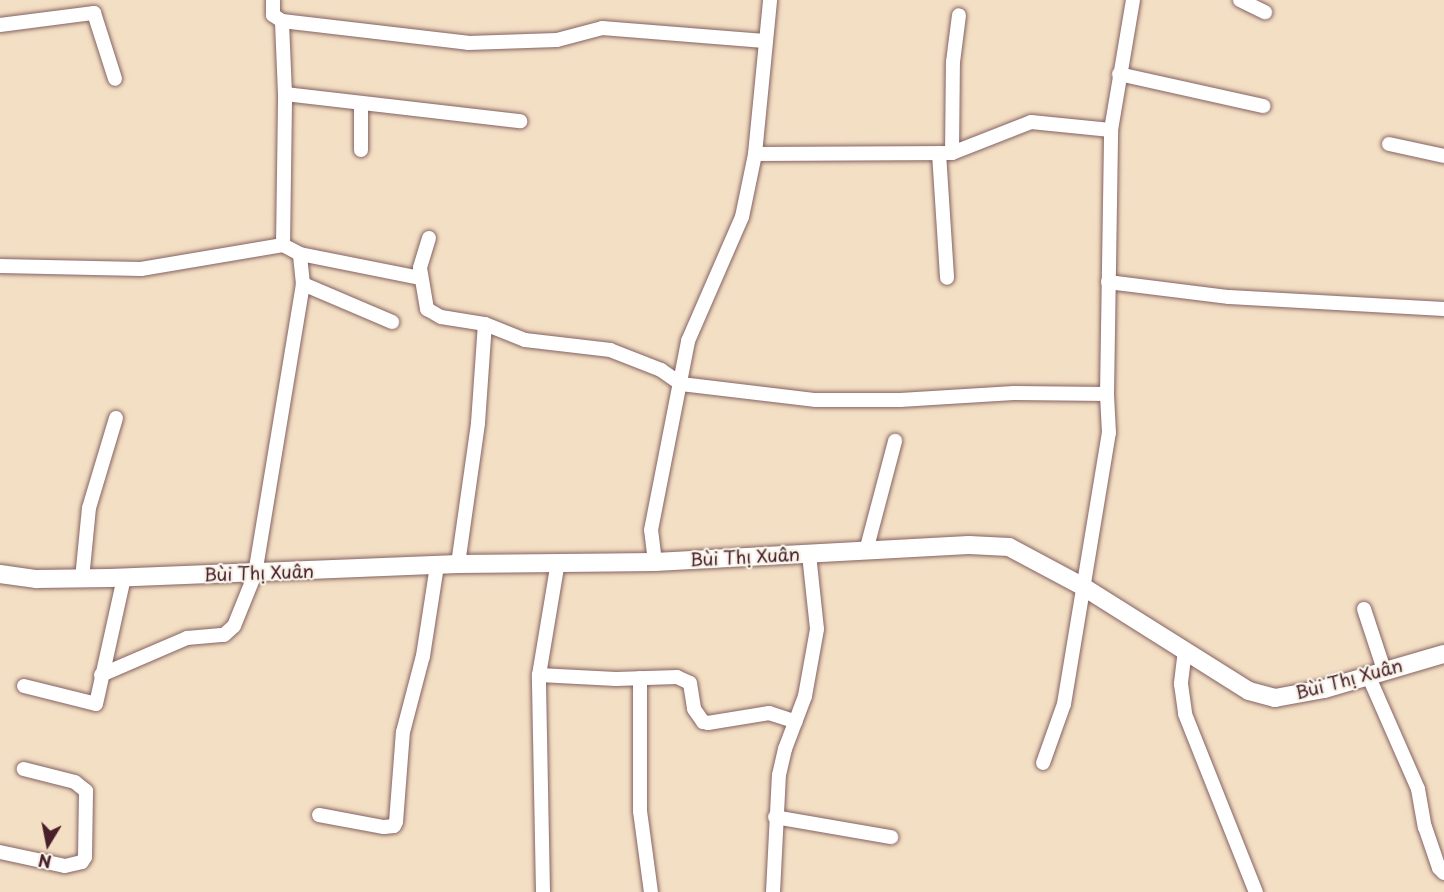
<!DOCTYPE html>
<html>
<head>
<meta charset="utf-8">
<style>
  body { margin:0 }
  #map { position:relative; width:1444px; height:892px; overflow:hidden; background:#f3dfc4; font-family:"Playpen Sans",sans-serif }
  div>[style] { position:absolute }
  .roads { filter:drop-shadow(0 0 2px #856261) drop-shadow(0 0 2px #856261) }
  .minor>* { height:14px; margin:-7px; padding:0 7px; transform-origin:7px; border-radius:7px; background:#fff }
  .tertiary>* { height:18px; margin:-9px; padding:0 9px; transform-origin:9px; border-radius:9px; background:#fff }
  span { translate:-50% -50%; white-space:nowrap; text-align:center; line-height:1.15; -webkit-text-stroke:4.5px #f7f3e8; paint-order:stroke }
  .street-label { font-size:18px; color:#4a1f2b }
  .north { position:absolute; left:18px; top:814px; width:60px; height:60px; -webkit-text-stroke:4px #f7f3e8; paint-order:stroke; rotate:190deg; font-size:16px; font-weight:700; line-height:24px; text-align:center; color:#4a1f2b }
  .north::after { content:''; display:block; margin:auto; width:21px; height:27px; background:#4a1f2b; clip-path:polygon(50% 0,100% 100%,50% 72%,0 100%) }
</style>
</head>
<body>
<div id="map">
  <div class="roads">
    <div class="minor">
      <div style="left:1240px;top:0;width:28px;rotate:26deg"></div>
      <div style="left:282px;top:21px;width:187px;rotate:6.7deg"></div>
      <div style="left:468px;top:43px;width:89px;rotate:-1.9deg"></div>
      <div style="left:557px;top:40px;width:47px;rotate:-14.9deg"></div>
      <div style="left:602px;top:28px;width:163px;rotate:4.6deg"></div>
      <div style="left:0;top:25px;width:95px;rotate:-7.3deg"></div>
      <div style="left:94px;top:13px;width:69px;rotate:72.3deg"></div>
      <div style="left:1119px;top:74px;width:148px;rotate:12.5deg"></div>
      <div style="left:285px;top:94px;width:237px;rotate:6.6deg"></div>
      <div style="left:361px;top:103px;width:47px;rotate:90deg"></div>
      <div style="left:1389px;top:144px;width:56px;rotate:12.3deg"></div>
      <div style="left:939px;top:153px;width:125px;rotate:86.3deg"></div>
      <div style="left:952px;top:153px;width:91px;rotate:-89.4deg"></div>
      <div style="left:953px;top:62px;width:47px;rotate:-82.7deg"></div>
      <div style="left:755px;top:154px;width:155px;rotate:-84.4deg"></div>
      <div style="left:429px;top:238px;width:31px;rotate:107deg"></div>
      <div style="left:420px;top:268px;width:42px;rotate:80.3deg"></div>
      <div style="left:427px;top:309px;width:16px;rotate:30deg"></div>
      <div style="left:441px;top:317px;width:45px;rotate:9deg"></div>
      <div style="left:485px;top:324px;width:43px;rotate:21.8deg"></div>
      <div style="left:525px;top:340px;width:86px;rotate:6.7deg"></div>
      <div style="left:610px;top:350px;width:55px;rotate:21.4deg"></div>
      <div style="left:661px;top:370px;width:24px;rotate:35deg"></div>
      <div style="left:681px;top:384px;width:136px;rotate:6.8deg"></div>
      <div style="left:816px;top:400px;width:84px"></div>
      <div style="left:900px;top:400px;width:114px;rotate:-3.5deg"></div>
      <div style="left:1014px;top:393px;width:93px;rotate:0.6deg"></div>
      <div style="left:300px;top:254px;width:122px;rotate:11.3deg"></div>
      <div style="left:0;top:266px;width:141px;rotate:1.2deg"></div>
      <div style="left:141px;top:269px;width:144px;rotate:-9.6deg"></div>
      <div style="left:1108px;top:282px;width:122px;rotate:7.1deg"></div>
      <div style="left:1229px;top:297px;width:215px;rotate:3.2deg"></div>
      <div style="left:303px;top:284px;width:97px;rotate:23.1deg"></div>
      <div style="left:866px;top:551px;width:114px;rotate:-75.2deg"></div>
      <div style="left:655px;top:562px;width:32px;rotate:-97deg"></div>
      <div style="left:651px;top:530px;width:193px;rotate:-78.9deg"></div>
      <div style="left:688px;top:341px;width:135px;rotate:-66.5deg"></div>
      <div style="left:742px;top:217px;width:64px;rotate:-78.3deg"></div>
      <div style="left:755px;top:154px;width:197px;rotate:-0.3deg"></div>
      <div style="left:952px;top:153px;width:85px;rotate:-21.4deg"></div>
      <div style="left:1031px;top:122px;width:80px;rotate:5.7deg"></div>
      <div style="left:458px;top:564px;width:142px;rotate:-81.9deg"></div>
      <div style="left:478px;top:423px;width:99px;rotate:-86deg"></div>
      <div style="left:82px;top:579px;width:71px;rotate:-84.4deg"></div>
      <div style="left:89px;top:508px;width:94px;rotate:-73.3deg"></div>
      <div style="left:1364px;top:609px;width:64px;rotate:71.8deg"></div>
      <div style="left:1185px;top:650px;width:34px;rotate:97deg"></div>
      <div style="left:1181px;top:684px;width:30px;rotate:82deg"></div>
      <div style="left:1185px;top:714px;width:192px;rotate:68.3deg"></div>
      <div style="left:101px;top:675px;width:94px;rotate:-23.3deg"></div>
      <div style="left:187px;top:638px;width:37px;rotate:-5deg"></div>
      <div style="left:224px;top:635px;width:13px;rotate:-42deg"></div>
      <div style="left:234px;top:626px;width:56px;rotate:-68deg"></div>
      <div style="left:255px;top:574px;width:294px;rotate:-80.6deg"></div>
      <div style="left:303px;top:284px;width:30px;rotate:-96deg"></div>
      <div style="left:300px;top:254px;width:19px;rotate:-152deg"></div>
      <div style="left:283px;top:245px;width:151px;rotate:-89.2deg"></div>
      <div style="left:285px;top:94px;width:73px;rotate:-92.4deg"></div>
      <div style="left:282px;top:21px;width:11px;rotate:-146deg"></div>
      <div style="left:273px;top:15px;width:15px;rotate:-90deg"></div>
      <div style="left:539px;top:675px;width:77px;rotate:3deg"></div>
      <div style="left:616px;top:679px;width:61px;rotate:-1.9deg"></div>
      <div style="left:677px;top:677px;width:14px;rotate:25deg"></div>
      <div style="left:690px;top:683px;width:26px;rotate:81deg"></div>
      <div style="left:694px;top:709px;width:16px;rotate:55deg"></div>
      <div style="left:703px;top:722px;width:5px;rotate:11deg"></div>
      <div style="left:708px;top:723px;width:62px;rotate:-9.3deg"></div>
      <div style="left:769px;top:713px;width:28px;rotate:18deg"></div>
      <div style="left:1368px;top:675px;width:124px;rotate:66.3deg"></div>
      <div style="left:1418px;top:789px;width:39px;rotate:80deg"></div>
      <div style="left:1425px;top:827px;width:43px;rotate:71.1deg"></div>
      <div style="left:1439px;top:868px;width:7px;rotate:45deg"></div>
      <div style="left:640px;top:678px;width:133px;rotate:90deg"></div>
      <div style="left:640px;top:811px;width:82px;rotate:82.3deg"></div>
      <div style="left:24px;top:686px;width:74px;rotate:14deg"></div>
      <div style="left:96px;top:704px;width:129px;rotate:-77.5deg"></div>
      <div style="left:1043px;top:763px;width:63px;rotate:-70.4deg"></div>
      <div style="left:1064px;top:704px;width:275px;rotate:-80.6deg"></div>
      <div style="left:1109px;top:433px;width:39px;rotate:-93deg"></div>
      <div style="left:1107px;top:394px;width:264px;rotate:-89.1deg"></div>
      <div style="left:1111px;top:130px;width:132px;rotate:-80.4deg"></div>
      <div style="left:319px;top:815px;width:66px;rotate:10.5deg"></div>
      <div style="left:384px;top:827px;width:10px;rotate:-6deg"></div>
      <div style="left:394px;top:826px;width:4px;rotate:-63deg"></div>
      <div style="left:396px;top:822px;width:90px;rotate:-85.6deg"></div>
      <div style="left:403px;top:732px;width:79px;rotate:-75.3deg"></div>
      <div style="left:423px;top:656px;width:91px;rotate:-81.2deg"></div>
      <div style="left:775px;top:817px;width:118px;rotate:9.8deg"></div>
      <div style="left:0;top:852px;width:66px;rotate:12.2deg"></div>
      <div style="left:65px;top:866px;width:17px;rotate:-13deg"></div>
      <div style="left:82px;top:862px;width:6px;rotate:-59deg"></div>
      <div style="left:85px;top:857px;width:66px;rotate:-89.1deg"></div>
      <div style="left:86px;top:791px;width:14px;rotate:-141deg"></div>
      <div style="left:75px;top:782px;width:53px;rotate:-165.7deg"></div>
      <div style="left:543px;top:892px;width:217px;rotate:-91.1deg"></div>
      <div style="left:539px;top:675px;width:115px;rotate:-80.5deg"></div>
      <div style="left:773px;top:892px;width:117px;rotate:-87.1deg"></div>
      <div style="left:779px;top:775px;width:27px;rotate:-77deg"></div>
      <div style="left:785px;top:749px;width:57px;rotate:-69.3deg"></div>
      <div style="left:805px;top:696px;width:68px;rotate:-79.8deg"></div>
      <div style="left:817px;top:629px;width:75px;rotate:-96.1deg"></div>
    </div>
    <div class="tertiary">
      <div style="left:0;top:574px;width:37px;rotate:8deg"></div>
      <div style="left:37px;top:579px;width:73px;rotate:-0.8deg"></div>
      <div style="left:110px;top:578px;width:348px;rotate:-2.3deg"></div>
      <div style="left:458px;top:564px;width:197px;rotate:-0.6deg"></div>
      <div style="left:655px;top:562px;width:314px;rotate:-3.1deg"></div>
      <div style="left:969px;top:545px;width:40px;rotate:2.9deg"></div>
      <div style="left:1009px;top:547px;width:83px;rotate:28.1deg"></div>
      <div style="left:1082px;top:586px;width:197px;rotate:32.2deg"></div>
      <div style="left:1249px;top:691px;width:27px;rotate:15deg"></div>
      <div style="left:1275px;top:698px;width:50px;rotate:-10.4deg"></div>
      <div style="left:1324px;top:689px;width:125px;rotate:-16.3deg"></div>
    </div>
  </div>
  <div class="street-label">
    <span style="left:745px;top:557px;rotate:-3deg">Bùi Thị Xuân</span>
    <span style="left:259px;top:573px;rotate:-2deg">Bùi Thị Xuân</span>
    <span style="left:1349px;top:679px;rotate:-15deg">Bùi Thị Xuân</span>
  </div>
  <div class="north">N</div>
</div>
</body>
</html>
